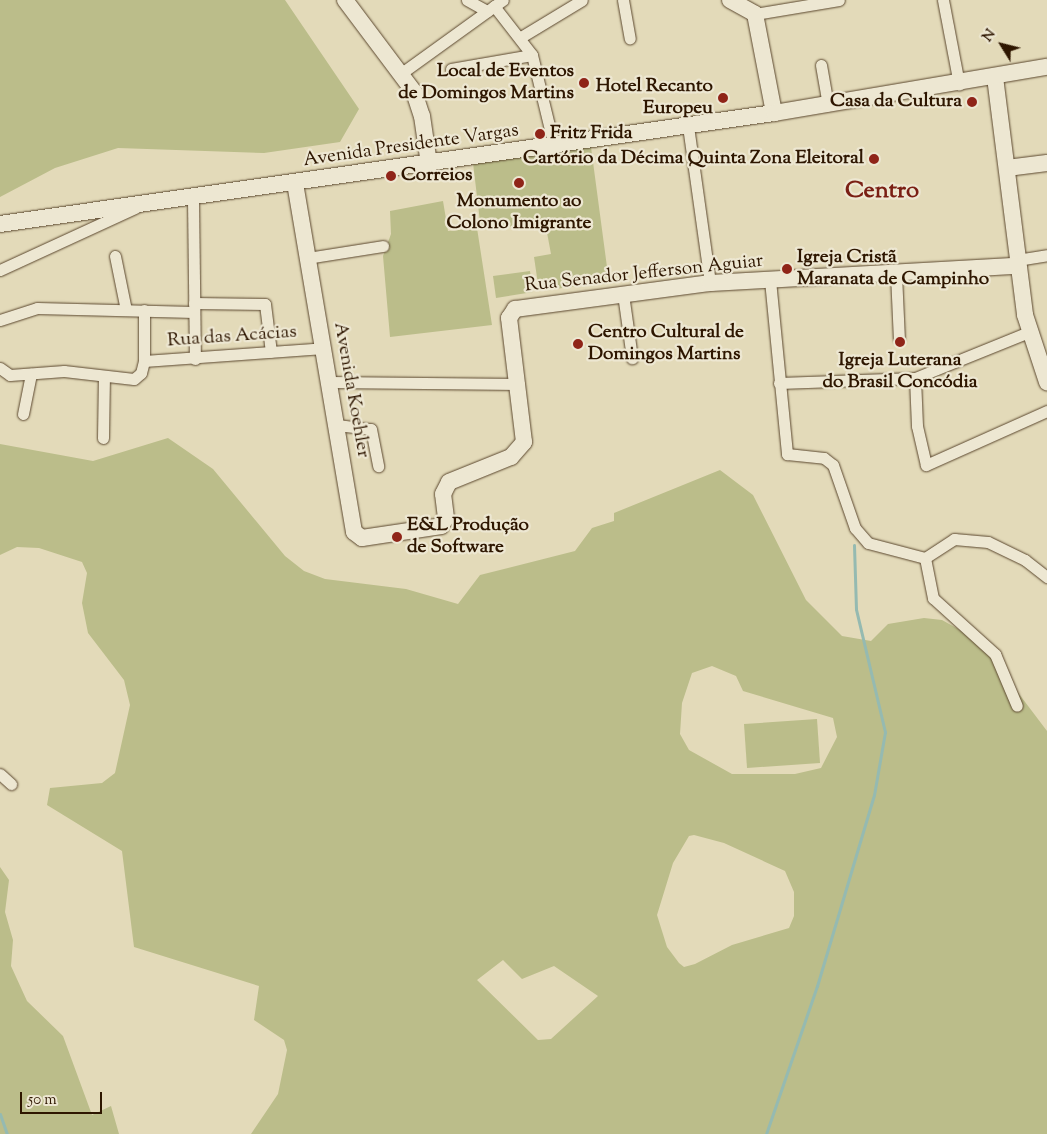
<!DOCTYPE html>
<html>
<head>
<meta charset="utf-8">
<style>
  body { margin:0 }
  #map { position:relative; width:1047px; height:1134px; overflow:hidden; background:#e3dab9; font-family:"Sorts Mill Goudy",serif }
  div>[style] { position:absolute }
  .green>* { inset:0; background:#bbbd8a }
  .stream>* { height:3px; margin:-1.5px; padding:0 1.5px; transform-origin:1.5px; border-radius:1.5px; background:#95bab1 }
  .roads { filter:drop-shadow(0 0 1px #5b472e) drop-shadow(0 0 1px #5b472e) }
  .street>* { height:11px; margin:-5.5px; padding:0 5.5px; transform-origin:5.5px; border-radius:5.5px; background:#ede7d2 }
  .secondary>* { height:16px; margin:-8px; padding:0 8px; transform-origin:8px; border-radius:8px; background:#ede7d2 }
  .dots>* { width:14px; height:14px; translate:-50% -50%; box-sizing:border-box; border:2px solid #ede7d2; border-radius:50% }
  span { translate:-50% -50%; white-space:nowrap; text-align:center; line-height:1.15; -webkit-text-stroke:4.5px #ede7d2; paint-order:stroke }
  .poi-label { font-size:19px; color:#2e1600; font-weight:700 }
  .right { translate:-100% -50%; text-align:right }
  .left { translate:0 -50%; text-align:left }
  .street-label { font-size:19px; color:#2e1600 }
  .district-label { font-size:24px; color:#7a1f14; font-weight:700 }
  .north { position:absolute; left:977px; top:20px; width:50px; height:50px; -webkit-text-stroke:4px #ede7d2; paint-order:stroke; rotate:306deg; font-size:14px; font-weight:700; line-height:20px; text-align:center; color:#2e1600 }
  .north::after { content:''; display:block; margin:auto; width:18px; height:22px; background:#2e1600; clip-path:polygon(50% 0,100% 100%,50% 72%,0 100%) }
  .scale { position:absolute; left:20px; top:1092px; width:82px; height:22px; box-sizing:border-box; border:2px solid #2e1600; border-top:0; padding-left:6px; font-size:15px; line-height:18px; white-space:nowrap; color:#2e1600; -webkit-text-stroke:4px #ede7d2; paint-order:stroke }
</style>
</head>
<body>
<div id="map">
  <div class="green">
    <div style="clip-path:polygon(0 0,285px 0,359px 109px,340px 142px,264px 153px,118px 148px,55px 168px,0 197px)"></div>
    <div style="clip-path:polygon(591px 147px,609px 282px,539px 291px,534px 257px,551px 254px,545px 222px,481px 230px,473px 163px)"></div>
    <div style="clip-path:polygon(443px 201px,448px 231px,477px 228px,492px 325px,390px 337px,383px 256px,391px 234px,390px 211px)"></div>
    <div style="clip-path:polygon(530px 271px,533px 292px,496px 298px,493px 276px)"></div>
    <div style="clip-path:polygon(evenodd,168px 438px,213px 469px,285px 556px,304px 571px,325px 579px,406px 589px,458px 604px,480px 575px,575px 551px,592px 528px,614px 521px,614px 513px,720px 470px,753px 495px,806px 600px,842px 636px,871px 641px,888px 624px,924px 618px,942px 620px,978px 640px,1047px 731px,1047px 1134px,251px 1134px,278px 1094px,287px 1050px,284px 1040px,254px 1020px,259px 986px,134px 947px,122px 851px,47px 805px,50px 788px,102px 783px,115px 773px,130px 705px,124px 680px,88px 633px,82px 603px,87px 573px,82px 562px,39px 548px,17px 547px,0 555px,0 444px,93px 461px,168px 438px,712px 666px,736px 676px,743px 691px,833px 718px,837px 737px,821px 768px,795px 774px,732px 774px,689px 750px,680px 734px,682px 703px,692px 673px,712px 666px,168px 438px,694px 835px,724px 843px,785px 871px,794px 892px,794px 916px,789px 928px,732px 945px,695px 964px,684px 967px,679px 963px,667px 947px,657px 915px,673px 863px,689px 836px,694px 835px,168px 438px,503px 960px,522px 979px,554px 966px,598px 996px,551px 1039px,538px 1040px,477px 980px,503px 960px)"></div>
    <div style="clip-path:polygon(817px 719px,820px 763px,747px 768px,744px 724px)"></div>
    <div style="clip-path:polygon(0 867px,9px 880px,5px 912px,13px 940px,11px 966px,27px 1001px,63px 1036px,92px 1115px,111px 1106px,119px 1134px,0 1134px)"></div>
  </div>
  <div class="stream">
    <div style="left:0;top:1114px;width:21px;rotate:71deg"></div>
    <div style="left:766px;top:1134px;width:157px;rotate:-71deg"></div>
    <div style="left:817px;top:986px;width:199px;rotate:-73.4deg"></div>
    <div style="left:874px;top:795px;width:64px;rotate:-80.1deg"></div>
    <div style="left:885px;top:732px;width:126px;rotate:-103.3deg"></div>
    <div style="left:856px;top:609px;width:64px;rotate:-91.8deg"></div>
  </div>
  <div class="roads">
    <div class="street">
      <div style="left:467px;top:0;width:23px;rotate:29deg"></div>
      <div style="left:623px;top:0;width:39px;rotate:80deg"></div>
      <div style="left:943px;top:0;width:86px;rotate:79.2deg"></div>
      <div style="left:494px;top:6px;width:62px;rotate:52.2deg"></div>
      <div style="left:532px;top:55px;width:94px;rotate:76.4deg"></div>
      <div style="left:755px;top:14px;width:85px;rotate:-9.5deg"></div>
      <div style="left:521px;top:37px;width:71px;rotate:-31.2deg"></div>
      <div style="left:821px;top:65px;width:41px;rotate:80.1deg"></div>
      <div style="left:451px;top:69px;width:82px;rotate:-9.8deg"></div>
      <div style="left:403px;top:72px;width:123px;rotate:-35.8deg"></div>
      <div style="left:688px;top:126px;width:159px;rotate:82deg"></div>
      <div style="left:193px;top:199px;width:160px;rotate:89.3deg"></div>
      <div style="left:115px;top:256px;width:55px;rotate:78.5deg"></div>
      <div style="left:307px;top:258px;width:77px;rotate:-9deg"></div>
      <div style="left:1017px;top:260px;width:30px;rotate:-9deg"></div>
      <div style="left:0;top:270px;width:149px;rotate:-24.7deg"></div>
      <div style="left:896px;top:274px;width:65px;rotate:87.4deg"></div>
      <div style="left:770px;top:280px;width:175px;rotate:84.4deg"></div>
      <div style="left:787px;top:454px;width:37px;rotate:6deg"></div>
      <div style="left:824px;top:458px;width:11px;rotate:38deg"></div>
      <div style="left:833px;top:465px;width:67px;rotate:70.8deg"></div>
      <div style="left:855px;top:528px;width:20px;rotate:49deg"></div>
      <div style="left:868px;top:543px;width:59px;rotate:14.7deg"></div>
      <div style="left:623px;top:294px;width:65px;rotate:82deg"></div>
      <div style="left:194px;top:303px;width:71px;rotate:0.8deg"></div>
      <div style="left:265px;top:304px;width:48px;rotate:82.9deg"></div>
      <div style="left:0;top:320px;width:39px;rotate:-18deg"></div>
      <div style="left:37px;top:308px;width:157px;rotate:1.5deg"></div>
      <div style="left:144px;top:361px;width:180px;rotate:-4.1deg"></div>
      <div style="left:0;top:368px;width:12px;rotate:35deg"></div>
      <div style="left:10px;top:375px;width:54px;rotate:-4.2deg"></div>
      <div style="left:64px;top:371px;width:70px;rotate:6.5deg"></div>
      <div style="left:134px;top:379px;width:9px;rotate:-41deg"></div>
      <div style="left:141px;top:373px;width:12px;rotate:-76deg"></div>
      <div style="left:144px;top:361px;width:51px;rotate:-90deg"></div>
      <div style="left:915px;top:378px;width:48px;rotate:87.6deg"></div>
      <div style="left:917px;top:426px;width:40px;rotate:77deg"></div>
      <div style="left:926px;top:465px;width:133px;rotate:-24.1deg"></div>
      <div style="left:330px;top:382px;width:189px;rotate:0.6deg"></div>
      <div style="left:779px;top:383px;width:136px;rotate:-2.1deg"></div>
      <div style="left:915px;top:378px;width:123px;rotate:-22deg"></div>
      <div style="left:23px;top:414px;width:41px;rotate:-78.7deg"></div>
      <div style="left:337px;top:425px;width:34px;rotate:7deg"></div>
      <div style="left:371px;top:429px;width:38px;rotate:79deg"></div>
      <div style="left:103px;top:438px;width:61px;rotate:-89.1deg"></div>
      <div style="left:925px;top:558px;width:41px;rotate:78.7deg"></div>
      <div style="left:933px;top:598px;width:84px;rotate:42.1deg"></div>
      <div style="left:995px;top:654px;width:56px;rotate:67.1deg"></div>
      <div style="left:925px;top:558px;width:35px;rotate:-33deg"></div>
      <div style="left:954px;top:539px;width:34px;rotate:5deg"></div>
      <div style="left:988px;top:542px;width:41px;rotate:25.9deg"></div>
      <div style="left:1025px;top:560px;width:28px;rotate:38deg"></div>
      <div style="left:0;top:774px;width:15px;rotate:42deg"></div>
    </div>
    <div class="secondary">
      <div style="left:345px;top:0;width:115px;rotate:53.1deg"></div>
      <div style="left:414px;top:92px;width:25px;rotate:72deg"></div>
      <div style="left:422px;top:116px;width:49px;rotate:81.7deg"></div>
      <div style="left:730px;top:0;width:29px;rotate:29deg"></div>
      <div style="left:755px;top:14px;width:101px;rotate:79.1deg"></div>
      <div style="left:995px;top:77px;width:240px;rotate:82.8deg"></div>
      <div style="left:1025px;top:315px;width:71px;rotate:71.8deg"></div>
      <div style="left:1007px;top:168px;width:40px;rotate:-7.1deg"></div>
      <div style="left:295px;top:183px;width:354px;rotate:80.4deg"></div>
      <div style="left:354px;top:532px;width:10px;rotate:37deg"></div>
      <div style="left:362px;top:538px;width:80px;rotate:-8.6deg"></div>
      <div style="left:441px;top:526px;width:9px;rotate:-58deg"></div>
      <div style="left:446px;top:518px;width:24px;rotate:-97deg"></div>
      <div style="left:443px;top:494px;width:13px;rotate:-63deg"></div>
      <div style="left:449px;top:482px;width:67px;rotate:-22deg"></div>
      <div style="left:511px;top:457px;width:20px;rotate:-49deg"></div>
      <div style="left:524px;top:442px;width:125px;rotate:-96.9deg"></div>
      <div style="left:509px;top:318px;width:11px;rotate:-56deg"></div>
      <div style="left:515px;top:309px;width:197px;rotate:-7.6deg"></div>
      <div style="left:710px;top:283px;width:308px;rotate:-3.2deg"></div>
      <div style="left:0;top:224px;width:782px;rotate:-8.16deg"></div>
      <div style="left:774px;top:113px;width:277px;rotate:-9.6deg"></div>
    </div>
  </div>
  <div class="dots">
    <div style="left:584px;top:83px;background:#8f2418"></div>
    <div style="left:723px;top:98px;background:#8f2418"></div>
    <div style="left:972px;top:102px;background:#8f2418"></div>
    <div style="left:540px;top:134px;background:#8f2418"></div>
    <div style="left:874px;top:159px;background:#8f2418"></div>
    <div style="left:391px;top:176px;background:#8f2418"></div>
    <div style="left:519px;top:183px;background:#8f2418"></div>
    <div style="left:787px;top:269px;background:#8f2418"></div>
    <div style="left:900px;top:342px;background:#8f2418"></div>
    <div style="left:578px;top:344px;background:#8f2418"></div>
    <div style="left:397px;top:537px;background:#8f2418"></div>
  </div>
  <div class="poi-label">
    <span class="right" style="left:574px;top:83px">Local de Eventos<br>de Domingos Martins</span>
    <span class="right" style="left:713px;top:98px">Hotel Recanto<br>Europeu</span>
    <span class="right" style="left:962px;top:102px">Casa da Cultura</span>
    <span class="left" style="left:550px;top:134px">Fritz Frida</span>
    <span class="right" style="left:864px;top:159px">Cartório da Décima Quinta Zona Eleitoral</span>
    <span class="left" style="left:401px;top:176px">Correios</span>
    <span style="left:519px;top:213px">Monumento ao<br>Colono Imigrante</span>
    <span class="left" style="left:797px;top:269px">Igreja Cristã<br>Maranata de Campinho</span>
    <span class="left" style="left:588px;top:344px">Centro Cultural de<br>Domingos Martins</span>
    <span style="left:900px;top:372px">Igreja Luterana<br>do Brasil Concódia</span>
    <span class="left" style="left:407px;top:537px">E&amp;L Produção<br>de Software</span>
  </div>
  <div class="street-label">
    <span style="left:411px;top:146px;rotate:-8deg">Avenida Presidente Vargas</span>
    <span style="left:644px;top:274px;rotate:-6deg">Rua Senador Jefferson Aguiar</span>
    <span style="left:232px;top:337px;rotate:-4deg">Rua das Acácias</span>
    <span style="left:351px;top:390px;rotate:80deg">Avenida Koehler</span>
  </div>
  <div class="district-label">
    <span style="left:882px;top:192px">Centro</span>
  </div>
  <div class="north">N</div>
  <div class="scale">50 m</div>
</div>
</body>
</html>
